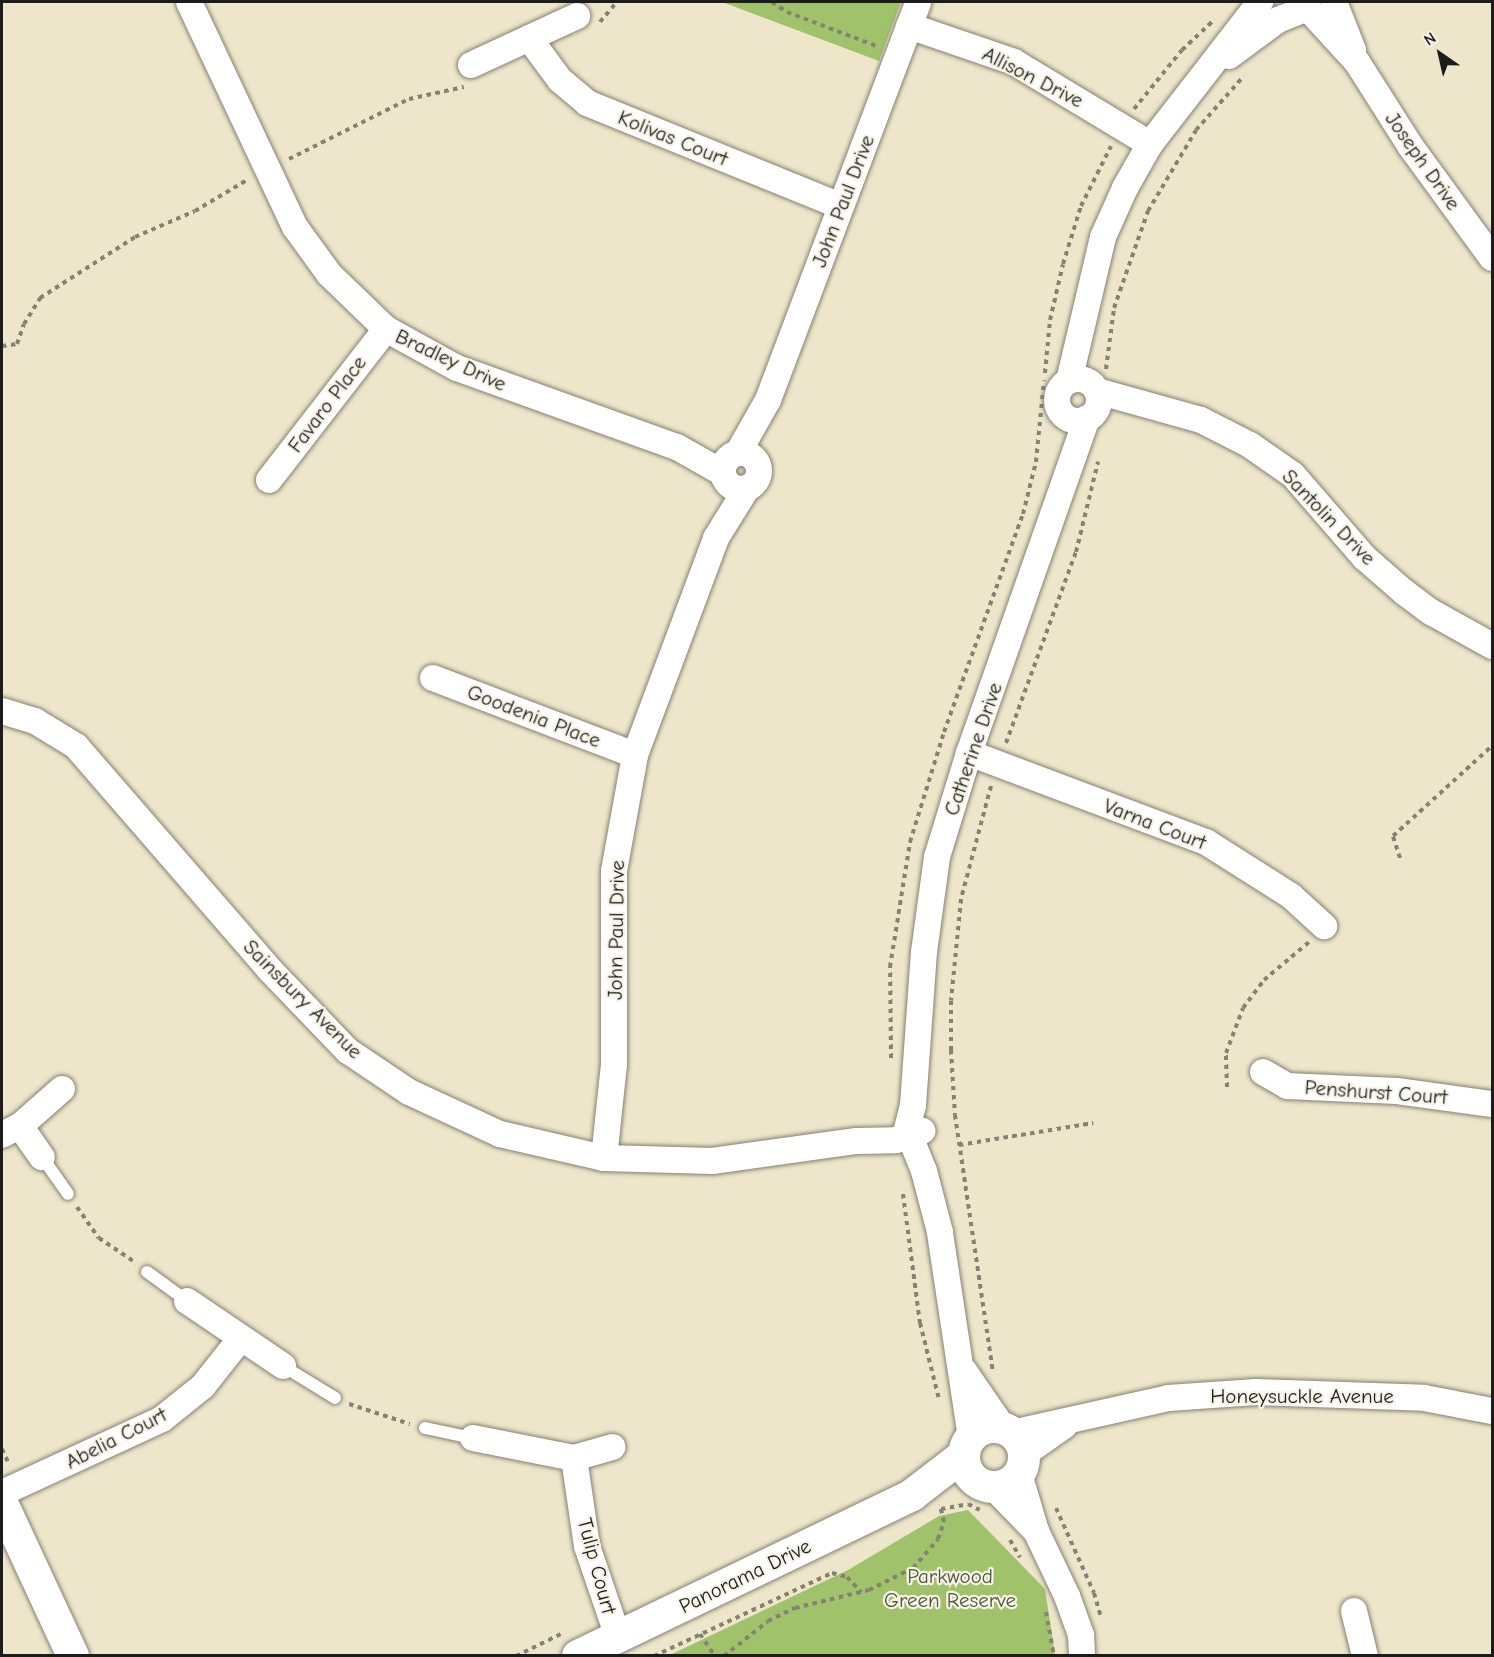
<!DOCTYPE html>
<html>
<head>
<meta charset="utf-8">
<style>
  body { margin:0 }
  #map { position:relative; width:1494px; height:1657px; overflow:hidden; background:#eee6ca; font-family:"Comic Neue",sans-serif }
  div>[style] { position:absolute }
  .green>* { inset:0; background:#a0c26b }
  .path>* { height:4px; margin-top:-2px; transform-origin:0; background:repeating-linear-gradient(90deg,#858173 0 4.5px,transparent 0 9px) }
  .roads { filter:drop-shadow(0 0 2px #858173) drop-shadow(0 0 2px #858173) }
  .service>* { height:12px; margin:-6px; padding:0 6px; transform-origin:6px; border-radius:6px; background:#fff }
  .minor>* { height:26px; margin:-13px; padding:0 13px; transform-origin:13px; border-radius:13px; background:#fff }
  .minor>.ring { margin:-13px; padding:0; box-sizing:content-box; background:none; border:26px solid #fff; border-radius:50% }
  .tertiary>* { height:32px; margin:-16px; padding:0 16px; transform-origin:16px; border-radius:16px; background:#fff }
  .tertiary>.ring { margin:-16px; padding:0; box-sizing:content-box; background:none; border:32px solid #fff; border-radius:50% }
  span { translate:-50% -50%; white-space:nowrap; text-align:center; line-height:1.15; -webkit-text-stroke:4.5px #f7f3e8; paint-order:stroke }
  .street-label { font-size:21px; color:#1c1c1c }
  .park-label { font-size:21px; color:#4a5638 }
  .frame { position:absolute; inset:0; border:3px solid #1c1c1c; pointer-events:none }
  .north { position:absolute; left:1410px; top:24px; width:60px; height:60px; -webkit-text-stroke:4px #f7f3e8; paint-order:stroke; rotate:326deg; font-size:16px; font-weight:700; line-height:24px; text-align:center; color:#1c1c1c }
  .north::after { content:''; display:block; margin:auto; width:21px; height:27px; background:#1c1c1c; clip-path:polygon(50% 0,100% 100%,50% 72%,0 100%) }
</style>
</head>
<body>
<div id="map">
  <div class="green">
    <div style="clip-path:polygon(722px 2px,901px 2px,879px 61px)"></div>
    <div style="clip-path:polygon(968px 1510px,1045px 1589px,1055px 1655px,670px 1655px,848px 1570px,939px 1516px)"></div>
  </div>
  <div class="path">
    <div style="left:772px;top:2px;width:18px;rotate:34deg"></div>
    <div style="left:787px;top:12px;width:98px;rotate:20.8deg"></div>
    <div style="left:600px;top:22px;width:26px;rotate:-50deg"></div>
    <div style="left:1134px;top:109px;width:76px;rotate:-50.9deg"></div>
    <div style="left:1182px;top:50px;width:45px;rotate:-43.2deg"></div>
    <div style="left:289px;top:159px;width:134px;rotate:-26.6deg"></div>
    <div style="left:409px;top:99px;width:56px;rotate:-12.3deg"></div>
    <div style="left:2px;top:346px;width:15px;rotate:-8deg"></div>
    <div style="left:17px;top:344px;width:21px;rotate:-71deg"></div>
    <div style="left:24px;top:324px;width:31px;rotate:-58deg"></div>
    <div style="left:40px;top:298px;width:113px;rotate:-32.7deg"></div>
    <div style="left:135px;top:237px;width:65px;rotate:-23.4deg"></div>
    <div style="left:195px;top:211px;width:61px;rotate:-30.8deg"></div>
    <div style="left:1106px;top:369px;width:62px;rotate:-82.5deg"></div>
    <div style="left:1114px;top:308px;width:103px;rotate:-70.7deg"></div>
    <div style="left:1148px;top:211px;width:94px;rotate:-59.3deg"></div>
    <div style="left:1196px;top:130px;width:72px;rotate:-48.4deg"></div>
    <div style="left:1045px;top:373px;width:53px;rotate:-84.6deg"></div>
    <div style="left:1050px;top:320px;width:57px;rotate:-76.9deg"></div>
    <div style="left:1063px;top:264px;width:61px;rotate:-72.8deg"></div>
    <div style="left:1081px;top:206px;width:67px;rotate:-63.4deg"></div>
    <div style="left:1006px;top:743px;width:203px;rotate:-69.9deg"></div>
    <div style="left:1076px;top:552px;width:93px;rotate:-76.3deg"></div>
    <div style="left:991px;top:786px;width:117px;rotate:104.9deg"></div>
    <div style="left:961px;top:899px;width:102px;rotate:95.6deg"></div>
    <div style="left:951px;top:1001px;width:49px;rotate:90deg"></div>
    <div style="left:951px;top:1050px;width:65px;rotate:86.5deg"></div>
    <div style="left:955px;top:1115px;width:259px;rotate:81.6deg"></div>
    <div style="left:1400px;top:858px;width:23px;rotate:-108deg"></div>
    <div style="left:1393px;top:836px;width:134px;rotate:-42.3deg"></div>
    <div style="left:891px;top:1058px;width:91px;rotate:-90.6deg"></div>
    <div style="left:890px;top:967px;width:127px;rotate:-80.9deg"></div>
    <div style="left:910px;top:842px;width:115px;rotate:-72.8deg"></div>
    <div style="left:944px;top:732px;width:232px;rotate:-70.1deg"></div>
    <div style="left:1023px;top:514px;width:54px;rotate:-76deg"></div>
    <div style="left:1036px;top:462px;width:82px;rotate:-84.4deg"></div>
    <div style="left:1227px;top:1087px;width:34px;rotate:-92deg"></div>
    <div style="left:1226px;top:1053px;width:48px;rotate:-69.3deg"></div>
    <div style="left:1243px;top:1008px;width:35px;rotate:-53deg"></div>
    <div style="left:1264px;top:980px;width:59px;rotate:-40.2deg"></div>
    <div style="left:959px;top:1145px;width:136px;rotate:-9.3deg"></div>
    <div style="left:903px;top:1194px;width:130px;rotate:82.5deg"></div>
    <div style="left:920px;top:1323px;width:78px;rotate:76deg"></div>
    <div style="left:77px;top:1207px;width:38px;rotate:55deg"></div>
    <div style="left:99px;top:1238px;width:45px;rotate:34deg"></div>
    <div style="left:349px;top:1404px;width:64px;rotate:18.2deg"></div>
    <div style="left:2px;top:1449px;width:17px;rotate:65deg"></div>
    <div style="left:1056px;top:1508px;width:93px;rotate:65.9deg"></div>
    <div style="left:1094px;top:1593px;width:25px;rotate:74deg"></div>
    <div style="left:941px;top:1509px;width:27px;rotate:-10deg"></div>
    <div style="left:968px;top:1504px;width:13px;rotate:27deg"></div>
    <div style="left:1010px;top:1540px;width:20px;rotate:60deg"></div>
    <div style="left:1046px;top:1612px;width:45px;rotate:79.7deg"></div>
    <div style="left:700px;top:1634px;width:27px;rotate:56deg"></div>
    <div style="left:516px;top:1656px;width:50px;rotate:-26.1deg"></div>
    <div style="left:654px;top:1656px;width:196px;rotate:-25deg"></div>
    <div style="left:832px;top:1573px;width:16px;rotate:15deg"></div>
    <div style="left:847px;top:1577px;width:21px;rotate:47deg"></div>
    <div style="left:724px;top:1656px;width:56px;rotate:-38.5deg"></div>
    <div style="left:768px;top:1621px;width:30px;rotate:-26deg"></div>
    <div style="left:795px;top:1608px;width:76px;rotate:-13.7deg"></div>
    <div style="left:869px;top:1590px;width:49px;rotate:-26.6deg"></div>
    <div style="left:913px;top:1568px;width:38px;rotate:-49deg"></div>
    <div style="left:938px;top:1539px;width:18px;rotate:-71deg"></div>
    <div style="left:944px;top:1522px;width:18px;rotate:-103deg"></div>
  </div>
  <div class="roads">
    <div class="service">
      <div style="left:42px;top:1157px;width:45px;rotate:54.9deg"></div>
      <div style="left:147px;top:1272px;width:49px;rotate:35.9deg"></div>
      <div style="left:283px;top:1366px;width:61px;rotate:31.6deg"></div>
      <div style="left:425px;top:1428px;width:49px;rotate:11.8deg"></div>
    </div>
    <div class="minor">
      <div style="left:189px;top:2px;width:249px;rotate:64.8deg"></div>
      <div style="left:295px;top:227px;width:58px;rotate:54.1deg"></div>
      <div style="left:329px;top:274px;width:79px;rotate:44deg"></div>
      <div style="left:386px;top:329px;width:81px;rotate:28.8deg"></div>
      <div style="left:457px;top:368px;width:234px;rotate:19.8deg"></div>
      <div style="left:677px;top:447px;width:53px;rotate:29.5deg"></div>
      <div style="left:1334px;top:2px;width:52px;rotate:68.4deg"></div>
      <div style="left:1313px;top:14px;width:65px;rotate:47.5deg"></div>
      <div style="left:1357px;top:62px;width:101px;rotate:57.6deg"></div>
      <div style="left:1411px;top:147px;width:137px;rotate:53.9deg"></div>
      <div style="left:909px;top:26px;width:111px;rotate:18.9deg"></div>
      <div style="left:1014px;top:62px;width:159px;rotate:31.1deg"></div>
      <div style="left:529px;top:38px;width:52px;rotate:53.6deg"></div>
      <div style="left:560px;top:80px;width:35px;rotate:40deg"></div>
      <div style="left:587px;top:103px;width:274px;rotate:22.1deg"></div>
      <div style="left:1229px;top:56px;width:61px;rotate:-36.3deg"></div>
      <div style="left:1278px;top:20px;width:22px;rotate:-22deg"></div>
      <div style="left:471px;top:65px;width:117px;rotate:-24.8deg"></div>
      <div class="ring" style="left:1057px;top:379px;width:16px;height:16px"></div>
      <div style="left:1069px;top:381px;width:148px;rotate:-76.7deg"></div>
      <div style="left:1103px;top:237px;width:54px;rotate:-65.8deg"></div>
      <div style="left:1125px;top:188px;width:51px;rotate:-60.4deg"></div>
      <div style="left:1150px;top:144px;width:180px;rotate:-52.2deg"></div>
      <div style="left:1097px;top:391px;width:108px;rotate:15.6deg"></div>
      <div style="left:1201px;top:420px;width:55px;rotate:27deg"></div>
      <div style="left:1250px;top:445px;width:52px;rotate:34.9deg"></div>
      <div style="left:1293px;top:475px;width:110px;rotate:49.1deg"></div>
      <div style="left:1365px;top:558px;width:52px;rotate:41.1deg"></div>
      <div style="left:1404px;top:592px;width:34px;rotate:37deg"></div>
      <div style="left:1431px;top:612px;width:70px;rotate:29.1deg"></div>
      <div style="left:738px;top:453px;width:61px;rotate:-60.5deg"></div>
      <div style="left:768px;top:400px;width:425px;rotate:-69.3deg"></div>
      <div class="ring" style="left:723px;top:453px;width:10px;height:10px"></div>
      <div style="left:269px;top:480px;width:191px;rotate:-52.2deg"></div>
      <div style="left:433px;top:678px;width:216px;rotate:20.9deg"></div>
      <div style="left:2px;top:711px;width:34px;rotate:17deg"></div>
      <div style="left:35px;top:721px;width:48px;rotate:31.4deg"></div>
      <div style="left:76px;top:746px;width:295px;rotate:49.1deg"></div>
      <div style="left:269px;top:969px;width:114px;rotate:46.1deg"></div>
      <div style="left:348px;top:1051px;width:73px;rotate:33.9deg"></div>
      <div style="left:409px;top:1092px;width:100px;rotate:24.8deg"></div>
      <div style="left:500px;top:1134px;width:107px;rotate:13deg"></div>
      <div style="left:604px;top:1158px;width:108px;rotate:1.6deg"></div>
      <div style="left:712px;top:1161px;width:146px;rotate:-7.9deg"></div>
      <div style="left:857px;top:1141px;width:39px;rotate:-1deg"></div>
      <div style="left:896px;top:1140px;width:28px;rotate:-19deg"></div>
      <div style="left:969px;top:753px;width:253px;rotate:20.6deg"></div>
      <div style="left:1206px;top:842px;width:101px;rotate:32.4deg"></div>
      <div style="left:1291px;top:896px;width:45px;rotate:42.3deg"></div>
      <div style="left:1263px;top:1072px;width:28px;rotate:30deg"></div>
      <div style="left:1287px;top:1086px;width:110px;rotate:2.6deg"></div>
      <div style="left:1397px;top:1091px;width:96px;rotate:7.8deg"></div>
      <div style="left:20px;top:1126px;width:38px;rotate:55deg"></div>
      <div style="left:2px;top:1135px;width:20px;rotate:-27deg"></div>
      <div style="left:20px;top:1126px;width:56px;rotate:-41.4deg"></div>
      <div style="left:604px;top:1158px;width:95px;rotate:-83.9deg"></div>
      <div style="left:614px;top:1064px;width:193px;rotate:-90deg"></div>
      <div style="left:614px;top:871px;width:118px;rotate:-79.7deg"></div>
      <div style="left:635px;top:755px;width:232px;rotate:-69.5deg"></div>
      <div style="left:716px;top:538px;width:59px;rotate:-58.2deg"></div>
      <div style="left:187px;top:1301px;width:116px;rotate:34.1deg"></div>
      <div style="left:964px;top:1371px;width:70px;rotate:55.4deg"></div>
      <div style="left:1012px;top:1433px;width:160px;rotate:-12.6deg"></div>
      <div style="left:1168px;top:1398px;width:88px;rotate:-3.9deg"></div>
      <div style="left:1256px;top:1392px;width:168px;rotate:2deg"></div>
      <div style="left:1424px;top:1398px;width:69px;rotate:10.8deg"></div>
      <div style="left:473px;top:1438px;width:103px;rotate:11.2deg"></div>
      <div style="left:574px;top:1458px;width:40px;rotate:-16deg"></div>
      <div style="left:971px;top:1438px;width:208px;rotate:-98.6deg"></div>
      <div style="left:940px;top:1232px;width:63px;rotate:-104.7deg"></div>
      <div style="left:924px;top:1171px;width:45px;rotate:-112deg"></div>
      <div style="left:907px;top:1129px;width:25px;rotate:-76deg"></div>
      <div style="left:913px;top:1105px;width:153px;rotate:-85.9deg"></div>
      <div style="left:924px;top:952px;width:96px;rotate:-82.2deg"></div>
      <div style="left:937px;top:857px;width:109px;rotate:-72.9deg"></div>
      <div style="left:969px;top:753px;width:355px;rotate:-70.6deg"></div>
      <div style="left:1024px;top:1454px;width:49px;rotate:-35deg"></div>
      <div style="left:574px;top:1458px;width:89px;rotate:81.6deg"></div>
      <div style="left:587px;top:1546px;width:96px;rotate:71.2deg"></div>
      <div style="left:1019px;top:1474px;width:59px;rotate:73.4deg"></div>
      <div style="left:1036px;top:1531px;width:72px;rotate:64.5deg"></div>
      <div style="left:1067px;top:1596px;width:41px;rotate:70.3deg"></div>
      <div style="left:1081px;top:1635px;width:21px;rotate:87deg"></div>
      <div style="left:993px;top:1487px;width:62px;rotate:45.7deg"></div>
      <div style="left:2px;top:1493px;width:176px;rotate:-24.8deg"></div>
      <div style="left:162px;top:1419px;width:53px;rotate:-38.8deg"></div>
      <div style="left:203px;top:1386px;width:61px;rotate:-51.6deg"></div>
      <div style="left:1354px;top:1611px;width:46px;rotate:76.3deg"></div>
    </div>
    <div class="tertiary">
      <div class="ring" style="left:964px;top:1427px;width:28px;height:28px"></div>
      <div style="left:2px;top:1503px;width:169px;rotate:65.1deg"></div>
      <div style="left:578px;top:1656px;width:371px;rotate:-25.7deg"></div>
      <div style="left:912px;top:1495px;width:66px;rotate:-37.6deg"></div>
    </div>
  </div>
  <div class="street-label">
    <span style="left:1033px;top:77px;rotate:27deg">Allison Drive</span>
    <span style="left:673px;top:138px;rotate:22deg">Kolivas Court</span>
    <span style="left:1423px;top:161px;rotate:55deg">Joseph Drive</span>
    <span style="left:843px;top:201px;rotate:-69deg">John Paul Drive</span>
    <span style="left:451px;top:360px;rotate:25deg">Bradley Drive</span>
    <span style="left:327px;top:404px;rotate:-53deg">Favaro Place</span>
    <span style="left:1329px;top:517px;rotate:46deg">Santolin Drive</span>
    <span style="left:534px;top:716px;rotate:21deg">Goodenia Place</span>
    <span style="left:973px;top:749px;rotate:-71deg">Catherine Drive</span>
    <span style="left:1155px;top:824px;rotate:21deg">Varna Court</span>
    <span style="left:616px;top:930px;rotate:-89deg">John Paul Drive</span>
    <span style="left:303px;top:999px;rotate:45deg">Sainsbury Avenue</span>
    <span style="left:1376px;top:1092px;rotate:4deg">Penshurst Court</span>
    <span style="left:1302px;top:1396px">Honeysuckle Avenue</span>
    <span style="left:116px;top:1438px;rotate:-27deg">Abelia Court</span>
    <span style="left:597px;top:1566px;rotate:75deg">Tulip Court</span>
    <span style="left:745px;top:1576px;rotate:-26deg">Panorama Drive</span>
  </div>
  <div class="park-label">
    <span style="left:950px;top:1588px">Parkwood<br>Green Reserve</span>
  </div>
  <div class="frame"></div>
  <div class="north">N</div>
</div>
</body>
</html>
